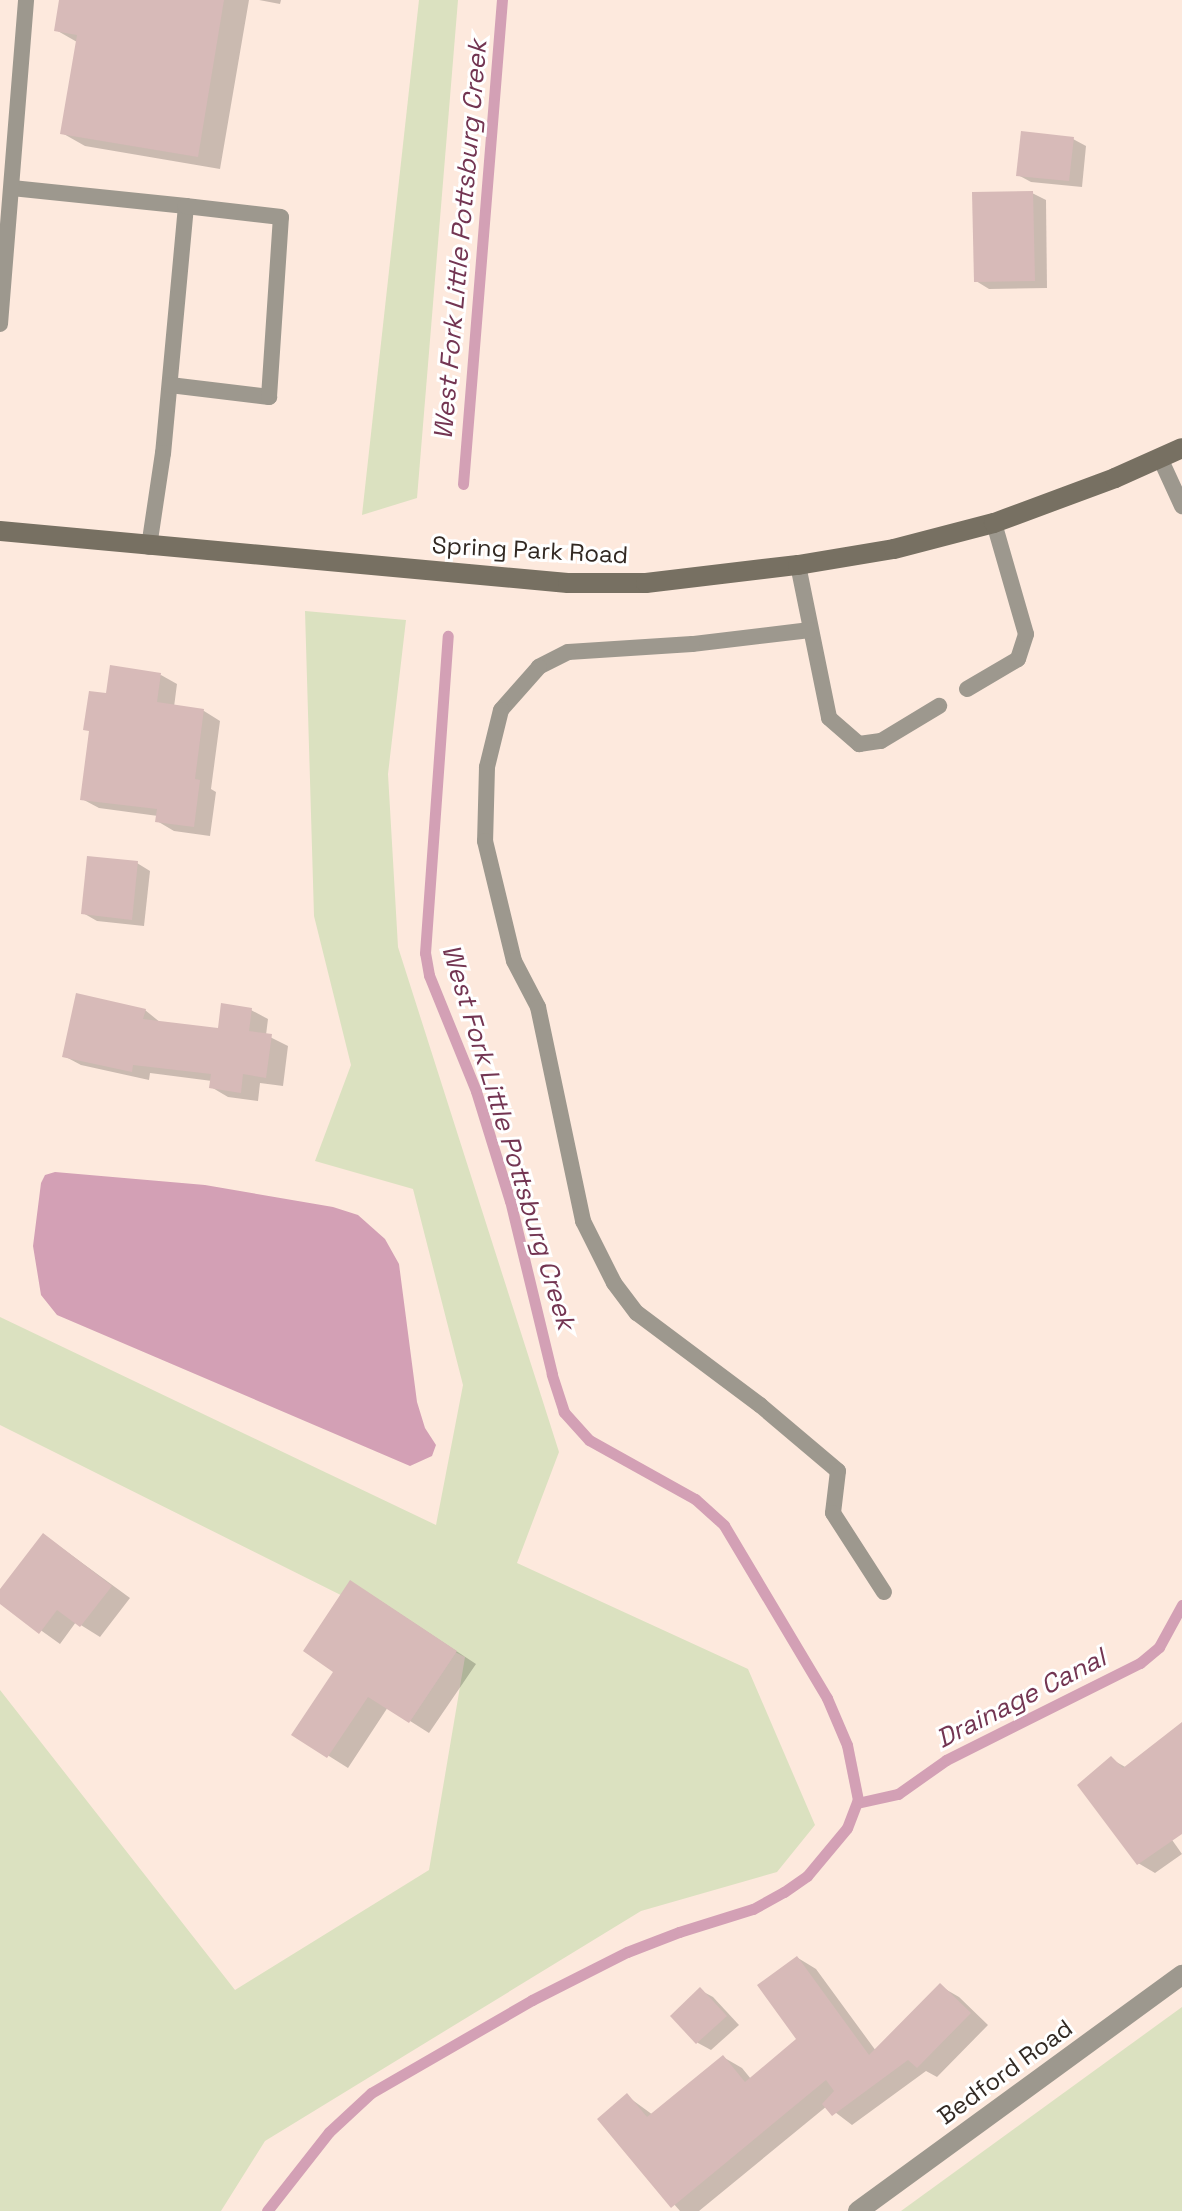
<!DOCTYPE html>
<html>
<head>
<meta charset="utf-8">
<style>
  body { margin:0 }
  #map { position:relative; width:1182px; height:2211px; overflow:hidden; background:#fde9dd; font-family:"Space Grotesk",sans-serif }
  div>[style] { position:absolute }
  .green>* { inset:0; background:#dbe1c0 }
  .water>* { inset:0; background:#d3a0b5 }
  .shadow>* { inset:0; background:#0003 }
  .stream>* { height:11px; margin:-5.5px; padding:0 5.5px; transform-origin:5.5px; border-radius:5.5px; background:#d3a0b5 }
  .building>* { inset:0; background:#d7bab8 }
  .service>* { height:16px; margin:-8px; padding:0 8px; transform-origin:8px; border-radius:8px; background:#9d988e }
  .tertiary>* { height:20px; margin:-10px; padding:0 10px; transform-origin:10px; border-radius:10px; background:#9d988e }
  .secondary>* { height:20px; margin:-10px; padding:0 10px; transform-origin:10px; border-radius:10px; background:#777062 }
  span { translate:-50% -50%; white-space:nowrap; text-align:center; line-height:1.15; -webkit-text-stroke:6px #fff; paint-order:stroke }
  .street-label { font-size:24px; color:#322923 }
  .water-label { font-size:26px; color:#733552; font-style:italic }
</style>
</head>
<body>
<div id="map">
  <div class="green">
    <div style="clip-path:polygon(419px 0,458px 0,417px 498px,362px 515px)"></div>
    <div style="clip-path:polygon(305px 611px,406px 620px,388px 774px,398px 947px,559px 1452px,517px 1563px,748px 1669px,815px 1825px,777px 1872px,641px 1911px,265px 2141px,221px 2211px,0 2211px,0 1690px,235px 1990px,429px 1870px,465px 1657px,0 1425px,0 1317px,436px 1525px,463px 1385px,413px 1189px,315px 1161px,351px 1065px,314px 916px)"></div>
    <div style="clip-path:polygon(1182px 2007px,1182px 2211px,901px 2211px)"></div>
  </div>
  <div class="water">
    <div style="clip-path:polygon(55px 1172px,205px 1185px,333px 1207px,358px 1215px,385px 1239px,399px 1264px,417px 1402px,425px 1428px,436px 1445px,432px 1456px,410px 1466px,57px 1315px,41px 1295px,33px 1246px,41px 1183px,45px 1175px)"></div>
  </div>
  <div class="shadow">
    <div style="clip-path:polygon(61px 0,249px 0,220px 169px,85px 146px,62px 133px,77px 42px,56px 30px)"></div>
    <div style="clip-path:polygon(259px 0,281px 0,280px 4px)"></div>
    <div style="clip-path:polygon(1073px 139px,1086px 146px,1082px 187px,1031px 182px,1018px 175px)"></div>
    <div style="clip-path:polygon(1032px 193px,1046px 200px,1047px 288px,989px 289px,976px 281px)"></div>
    <div style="clip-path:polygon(161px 675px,177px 684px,174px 707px,204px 711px,220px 721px,211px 789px,216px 792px,210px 836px,174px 831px,157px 821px,158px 816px,99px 808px,82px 799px,108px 696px)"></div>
    <div style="clip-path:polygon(137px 863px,150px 871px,144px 926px,97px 921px,83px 913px)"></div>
    <div style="clip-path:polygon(145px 1010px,161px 1023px,220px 1030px,251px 1010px,268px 1019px,266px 1035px,288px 1046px,283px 1086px,260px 1083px,258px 1101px,228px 1097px,211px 1087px,212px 1081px,150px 1073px,149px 1080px,81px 1065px,64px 1056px)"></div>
    <div style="clip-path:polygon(44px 1535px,130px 1598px,100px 1637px,76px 1622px,60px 1644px,0 1601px,0 1592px)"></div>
    <div style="clip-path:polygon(370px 1594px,476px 1664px,429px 1733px,388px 1707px,348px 1768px,294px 1734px,336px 1671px)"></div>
    <div style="clip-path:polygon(1182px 1725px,1182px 1827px,1170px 1837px,1182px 1854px,1155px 1873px,1138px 1863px,1111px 1759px,1127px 1768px)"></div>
    <div style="clip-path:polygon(798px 1958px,816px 1969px,876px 2051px,940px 1986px,959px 1997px,988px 2025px,937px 2077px,926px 2071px,852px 2125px,827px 2106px,699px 2211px,680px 2211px,600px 2119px,627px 2096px,653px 2115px,723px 2057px,742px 2068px,751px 2079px,799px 2039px)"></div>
    <div style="clip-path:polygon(700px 1990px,713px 1997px,739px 2025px,711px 2050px,698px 2043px,673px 2016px)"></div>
  </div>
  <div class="stream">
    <div style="left:463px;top:484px;width:486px;rotate:-85.4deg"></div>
    <div style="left:857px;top:1803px;width:42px;rotate:-12.4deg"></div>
    <div style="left:898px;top:1794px;width:59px;rotate:-35.3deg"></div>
    <div style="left:946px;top:1760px;width:217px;rotate:-26.6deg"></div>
    <div style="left:1140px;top:1663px;width:25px;rotate:-40deg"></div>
    <div style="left:1159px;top:1647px;width:48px;rotate:-61.3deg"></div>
    <div style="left:267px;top:2211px;width:100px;rotate:-51.9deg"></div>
    <div style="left:329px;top:2132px;width:57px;rotate:-42.9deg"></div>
    <div style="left:371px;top:2093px;width:186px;rotate:-30deg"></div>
    <div style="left:532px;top:2000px;width:106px;rotate:-26.8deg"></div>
    <div style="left:627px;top:1952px;width:56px;rotate:-21deg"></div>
    <div style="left:679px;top:1932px;width:77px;rotate:-17.3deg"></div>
    <div style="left:753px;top:1909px;width:35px;rotate:-29deg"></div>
    <div style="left:784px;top:1892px;width:28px;rotate:-35deg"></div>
    <div style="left:807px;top:1876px;width:62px;rotate:-50.2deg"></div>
    <div style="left:847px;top:1828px;width:30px;rotate:-69deg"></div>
    <div style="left:858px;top:1800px;width:56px;rotate:-101.3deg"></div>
    <div style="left:847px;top:1745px;width:51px;rotate:-113.1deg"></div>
    <div style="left:827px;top:1698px;width:201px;rotate:-120.8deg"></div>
    <div style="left:724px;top:1525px;width:39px;rotate:-138deg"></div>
    <div style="left:695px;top:1499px;width:121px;rotate:-150.9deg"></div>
    <div style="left:589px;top:1440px;width:38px;rotate:-132deg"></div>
    <div style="left:564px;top:1412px;width:40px;rotate:-108deg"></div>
    <div style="left:552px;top:1374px;width:178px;rotate:-103.6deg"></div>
    <div style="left:510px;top:1201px;width:115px;rotate:-107.2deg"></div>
    <div style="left:476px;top:1091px;width:125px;rotate:-112.1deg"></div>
    <div style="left:429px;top:975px;width:22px;rotate:-100deg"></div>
    <div style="left:425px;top:953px;width:318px;rotate:-85.9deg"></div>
  </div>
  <div class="building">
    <div style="clip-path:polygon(59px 0,224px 0,198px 157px,60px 134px,77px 35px,54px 31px)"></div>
    <div style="clip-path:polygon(1021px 131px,1074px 137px,1069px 181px,1016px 176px)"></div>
    <div style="clip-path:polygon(1033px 191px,1035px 281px,974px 282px,972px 192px)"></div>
    <div style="clip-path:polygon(110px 665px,161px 673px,157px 702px,204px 709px,195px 779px,200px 780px,194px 827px,155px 822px,157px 809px,80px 800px,89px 731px,83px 730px,89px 691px,106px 693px)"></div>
    <div style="clip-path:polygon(87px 856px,138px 861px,132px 920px,81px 914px)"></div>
    <div style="clip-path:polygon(76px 993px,146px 1009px,143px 1019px,218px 1028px,221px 1003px,252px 1008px,249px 1031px,272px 1034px,266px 1078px,243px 1074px,241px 1093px,209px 1088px,211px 1074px,133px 1065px,132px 1072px,62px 1057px)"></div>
    <div style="clip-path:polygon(43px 1533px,112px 1586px,80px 1627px,57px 1610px,39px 1634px,0 1604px,0 1589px)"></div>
    <div style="clip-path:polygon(350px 1580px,457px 1651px,409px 1723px,368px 1697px,327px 1758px,291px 1735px,333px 1672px,303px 1651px)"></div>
    <div style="clip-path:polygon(1182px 1722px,1182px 1834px,1137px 1865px,1077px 1785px,1111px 1756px,1123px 1768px)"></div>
    <div style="clip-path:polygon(797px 1956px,869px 2055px,940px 1983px,971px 2013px,917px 2068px,908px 2060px,832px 2116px,822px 2104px,834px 2091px,826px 2080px,671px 2208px,597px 2119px,627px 2093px,647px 2117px,723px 2055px,745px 2082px,796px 2039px,757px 1985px)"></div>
    <div style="clip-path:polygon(700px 1987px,727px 2016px,696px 2044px,670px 2016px)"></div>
  </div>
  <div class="service">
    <div style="left:12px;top:188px;width:175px;rotate:5.9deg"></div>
    <div style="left:186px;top:206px;width:248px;rotate:95.3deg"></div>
    <div style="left:163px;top:453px;width:95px;rotate:98.5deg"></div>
    <div style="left:0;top:324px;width:325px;rotate:-85.4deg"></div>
    <div style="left:170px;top:385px;width:100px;rotate:6.9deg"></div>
    <div style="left:269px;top:397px;width:180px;rotate:-86.2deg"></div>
    <div style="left:281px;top:217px;width:96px;rotate:-173.4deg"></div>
    <div style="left:1160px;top:458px;width:53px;rotate:65.4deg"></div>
    <div style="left:798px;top:565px;width:156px;rotate:78.5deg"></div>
    <div style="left:829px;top:718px;width:40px;rotate:41deg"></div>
    <div style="left:859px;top:744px;width:22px;rotate:-8deg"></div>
    <div style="left:881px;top:741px;width:68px;rotate:-31.1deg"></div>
    <div style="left:810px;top:630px;width:119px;rotate:173.2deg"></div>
    <div style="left:692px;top:644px;width:124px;rotate:176.3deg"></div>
    <div style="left:568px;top:652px;width:33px;rotate:153deg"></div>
    <div style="left:539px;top:667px;width:57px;rotate:131.5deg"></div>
    <div style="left:501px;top:710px;width:59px;rotate:103.8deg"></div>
    <div style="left:487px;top:767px;width:74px;rotate:91.5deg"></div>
    <div style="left:485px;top:841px;width:123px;rotate:76.4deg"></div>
    <div style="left:514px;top:961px;width:52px;rotate:62.4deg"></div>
    <div style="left:538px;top:1007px;width:219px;rotate:78.1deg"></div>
    <div style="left:583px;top:1221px;width:69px;rotate:63.4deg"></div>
    <div style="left:614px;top:1283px;width:38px;rotate:53deg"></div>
    <div style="left:637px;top:1313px;width:154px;rotate:36.8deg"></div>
    <div style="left:760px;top:1405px;width:102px;rotate:40.2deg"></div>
    <div style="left:838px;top:1471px;width:42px;rotate:96.8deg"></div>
    <div style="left:833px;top:1513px;width:94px;rotate:57.2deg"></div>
    <div style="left:967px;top:689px;width:59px;rotate:-30.5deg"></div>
    <div style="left:1018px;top:659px;width:26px;rotate:-72deg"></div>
    <div style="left:1026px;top:634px;width:116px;rotate:-106.1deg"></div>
  </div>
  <div class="tertiary">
    <div style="left:858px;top:2211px;width:401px;rotate:-36.1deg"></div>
  </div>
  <div class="secondary">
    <div style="left:0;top:531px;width:570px;rotate:5.23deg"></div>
    <div style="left:568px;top:583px;width:78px"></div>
    <div style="left:646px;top:583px;width:153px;rotate:-6.8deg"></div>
    <div style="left:798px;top:565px;width:97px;rotate:-9.5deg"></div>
    <div style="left:894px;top:549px;width:103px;rotate:-14.6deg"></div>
    <div style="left:994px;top:523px;width:129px;rotate:-20.4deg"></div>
    <div style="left:1115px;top:478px;width:73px;rotate:-24.1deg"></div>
  </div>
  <div class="street-label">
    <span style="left:530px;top:550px;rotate:3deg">Spring Park Road</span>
    <span style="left:1005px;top:2072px;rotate:-36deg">Bedford Road</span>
  </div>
  <div class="water-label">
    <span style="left:461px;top:240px;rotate:-85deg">West Fork Little Pottsburg Creek</span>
    <span style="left:508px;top:1137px;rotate:73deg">West Fork Little Pottsburg Creek</span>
    <span style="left:1021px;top:1699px;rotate:-27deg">Drainage Canal</span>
  </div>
</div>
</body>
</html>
